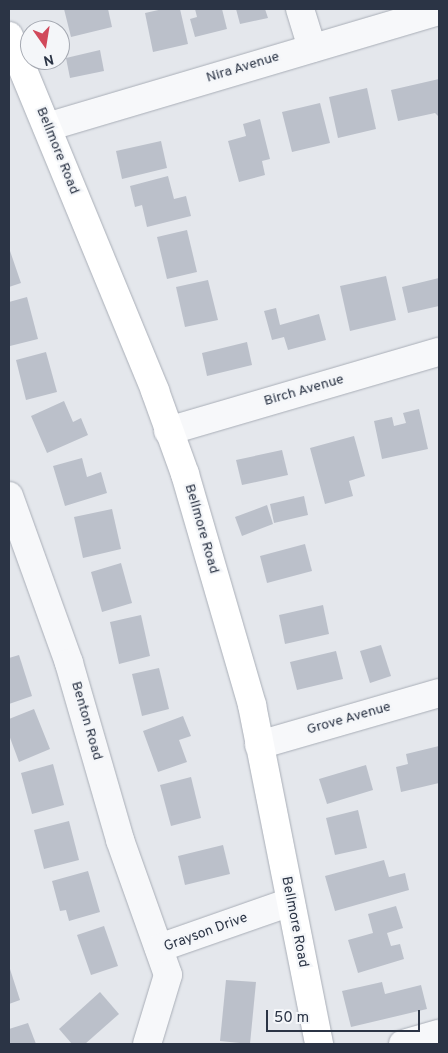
<!DOCTYPE html>
<html>
<head>
<meta charset="utf-8">
<style>
  body { margin:0 }
  #map { position:relative; width:448px; height:1053px; overflow:hidden; background:#e4e7ec; font-family:Overpass,sans-serif }
  div>[style] { position:absolute }
  .building>* { inset:0; background:#bbc0ca }
  .roads { filter:drop-shadow(0 0 1px #a9aeb7) drop-shadow(0 0 1px #a9aeb7) }
  .minor>* { height:28px; margin:-14px; padding:0 14px; transform-origin:14px; border-radius:14px; background:#f7f8fa }
  .major>* { height:28px; margin:-14px; padding:0 14px; transform-origin:14px; border-radius:14px; background:#fff }
  span { translate:-50% -50%; white-space:nowrap; text-align:center; line-height:1.15; -webkit-text-stroke:4.5px #f4f6f9; paint-order:stroke }
  .street-label { font-size:14px; color:#2b3445 }
  .frame { position:absolute; inset:0; border:10px solid #2b3445; pointer-events:none }
  .north { position:absolute; left:20px; top:20px; width:50px; height:50px; box-sizing:border-box; background:#f4f6f9; border:1px solid #a4a8b1; border-radius:50%; rotate:167deg; font-size:14px; font-weight:700; line-height:20px; text-align:center; color:#2b3445 }
  .north::after { content:''; display:block; margin:auto; width:18px; height:22px; background:#d1495b; clip-path:polygon(50% 0,100% 100%,50% 72%,0 100%) }
  .scale { position:absolute; left:266px; top:1010px; width:154px; height:22px; box-sizing:border-box; border:2px solid #2b3445; border-top:0; padding-left:6px; font-size:15px; line-height:18px; white-space:nowrap; color:#2b3445; -webkit-text-stroke:4px #f4f6f9; paint-order:stroke }
</style>
</head>
<body>
<div id="map">
  <div class="building">
    <div style="clip-path:polygon(64px 9px,108px 9px,112px 27px,71px 37px)"></div>
    <div style="clip-path:polygon(163px 9px,180px 9px,188px 44px,153px 52px,145px 13px)"></div>
    <div style="clip-path:polygon(195px 9px,222px 9px,227px 29px,195px 37px,190px 19px,197px 17px)"></div>
    <div style="clip-path:polygon(236px 9px,265px 9px,268px 18px,240px 24px)"></div>
    <div style="clip-path:polygon(100px 50px,104px 71px,70px 78px,66px 58px)"></div>
    <div style="clip-path:polygon(439px 79px,439px 117px,435px 113px,398px 121px,391px 90px)"></div>
    <div style="clip-path:polygon(367px 88px,376px 129px,338px 138px,329px 97px)"></div>
    <div style="clip-path:polygon(320px 103px,330px 143px,292px 152px,282px 112px)"></div>
    <div style="clip-path:polygon(260px 119px,270px 159px,262px 161px,265px 175px,239px 182px,228px 141px,246px 136px,243px 124px)"></div>
    <div style="clip-path:polygon(161px 141px,167px 168px,122px 179px,116px 151px)"></div>
    <div style="clip-path:polygon(168px 176px,174px 199px,186px 196px,191px 216px,147px 227px,142px 205px,135px 207px,130px 186px)"></div>
    <div style="clip-path:polygon(187px 230px,197px 272px,167px 279px,157px 237px)"></div>
    <div style="clip-path:polygon(9px 248px,21px 283px,9px 287px)"></div>
    <div style="clip-path:polygon(386px 276px,396px 320px,350px 331px,340px 286px)"></div>
    <div style="clip-path:polygon(439px 278px,439px 306px,408px 313px,402px 287px)"></div>
    <div style="clip-path:polygon(208px 280px,218px 320px,185px 327px,176px 287px)"></div>
    <div style="clip-path:polygon(27px 297px,38px 339px,10px 346px,9px 302px)"></div>
    <div style="clip-path:polygon(276px 308px,280px 325px,319px 314px,326px 340px,288px 350px,284px 337px,272px 340px,264px 311px)"></div>
    <div style="clip-path:polygon(247px 342px,252px 365px,207px 376px,202px 353px)"></div>
    <div style="clip-path:polygon(46px 352px,57px 392px,26px 400px,16px 360px)"></div>
    <div style="clip-path:polygon(64px 401px,73px 422px,81px 418px,88px 435px,47px 453px,31px 416px)"></div>
    <div style="clip-path:polygon(419px 409px,428px 449px,382px 459px,374px 421px,392px 417px,394px 426px,406px 423px,403px 413px)"></div>
    <div style="clip-path:polygon(354px 436px,365px 476px,349px 481px,353px 496px,325px 504px,310px 448px)"></div>
    <div style="clip-path:polygon(282px 450px,288px 475px,242px 485px,236px 460px)"></div>
    <div style="clip-path:polygon(82px 458px,87px 477px,101px 472px,107px 493px,65px 506px,53px 466px)"></div>
    <div style="clip-path:polygon(304px 496px,308px 515px,274px 523px,270px 504px)"></div>
    <div style="clip-path:polygon(267px 505px,273px 524px,242px 536px,235px 517px)"></div>
    <div style="clip-path:polygon(112px 509px,121px 549px,83px 558px,74px 517px)"></div>
    <div style="clip-path:polygon(305px 544px,312px 571px,267px 583px,260px 556px)"></div>
    <div style="clip-path:polygon(121px 563px,132px 603px,102px 612px,91px 572px)"></div>
    <div style="clip-path:polygon(323px 605px,329px 634px,285px 644px,279px 615px)"></div>
    <div style="clip-path:polygon(141px 615px,150px 656px,119px 664px,110px 622px)"></div>
    <div style="clip-path:polygon(381px 645px,391px 676px,370px 683px,360px 651px)"></div>
    <div style="clip-path:polygon(336px 651px,343px 679px,297px 690px,290px 662px)"></div>
    <div style="clip-path:polygon(19px 655px,32px 696px,9px 704px,9px 658px)"></div>
    <div style="clip-path:polygon(159px 668px,169px 709px,142px 716px,132px 674px)"></div>
    <div style="clip-path:polygon(34px 709px,50px 749px,19px 762px,9px 735px,9px 719px)"></div>
    <div style="clip-path:polygon(183px 716px,191px 736px,179px 740px,187px 762px,158px 772px,143px 731px)"></div>
    <div style="clip-path:polygon(439px 746px,439px 783px,401px 792px,396px 767px,408px 764px,406px 754px)"></div>
    <div style="clip-path:polygon(53px 764px,64px 805px,32px 814px,21px 773px)"></div>
    <div style="clip-path:polygon(366px 765px,373px 790px,327px 804px,319px 779px)"></div>
    <div style="clip-path:polygon(191px 777px,201px 818px,171px 826px,160px 785px)"></div>
    <div style="clip-path:polygon(358px 810px,367px 848px,335px 855px,326px 818px)"></div>
    <div style="clip-path:polygon(69px 821px,79px 860px,44px 869px,34px 830px)"></div>
    <div style="clip-path:polygon(223px 845px,230px 874px,185px 885px,178px 856px)"></div>
    <div style="clip-path:polygon(384px 860px,389px 877px,405px 873px,409px 890px,335px 911px,325px 876px)"></div>
    <div style="clip-path:polygon(88px 871px,100px 912px,69px 921px,66px 910px,60px 911px,52px 881px)"></div>
    <div style="clip-path:polygon(396px 906px,403px 928px,387px 933px,391px 946px,400px 944px,404px 959px,358px 973px,348px 940px,373px 933px,368px 914px)"></div>
    <div style="clip-path:polygon(104px 926px,118px 966px,91px 975px,77px 935px)"></div>
    <div style="clip-path:polygon(9px 966px,20px 1000px,9px 1004px)"></div>
    <div style="clip-path:polygon(226px 980px,256px 982px,250px 1044px,220px 1041px)"></div>
    <div style="clip-path:polygon(382px 982px,385px 994px,421px 985px,427px 1009px,351px 1027px,342px 991px)"></div>
    <div style="clip-path:polygon(100px 992px,119px 1014px,85px 1044px,72px 1044px,59px 1029px)"></div>
    <div style="clip-path:polygon(28px 1023px,36px 1044px,9px 1044px,9px 1029px)"></div>
  </div>
  <div class="roads">
    <div class="minor">
      <div style="left:300px;top:9px;width:41px;rotate:72.9deg"></div>
      <div style="left:47px;top:127px;width:409px;rotate:-16.5deg"></div>
      <div style="left:168px;top:431px;width:282px;rotate:-16.3deg"></div>
      <div style="left:9px;top:496px;width:177px;rotate:70.2deg"></div>
      <div style="left:69px;top:663px;width:184px;rotate:73.9deg"></div>
      <div style="left:120px;top:840px;width:143px;rotate:70.4deg"></div>
      <div style="left:168px;top:975px;width:72px;rotate:106.9deg"></div>
      <div style="left:259px;top:745px;width:187px;rotate:-16.1deg"></div>
      <div style="left:159px;top:948px;width:139px;rotate:-19.3deg"></div>
      <div style="left:403px;top:1044px;width:37px;rotate:-16deg"></div>
    </div>
    <div class="major">
      <div style="left:9px;top:36px;width:384px;rotate:67.6deg"></div>
      <div style="left:155px;top:391px;width:88px;rotate:70.1deg"></div>
      <div style="left:185px;top:474px;width:241px;rotate:73.8deg"></div>
      <div style="left:252px;top:705px;width:346px;rotate:78.8deg"></div>
    </div>
  </div>
  <div class="street-label">
    <span style="left:243px;top:68px;rotate:-17deg">Nira Avenue</span>
    <span style="left:57px;top:151px;rotate:68deg">Bellmore Road</span>
    <span style="left:304px;top:391px;rotate:-16deg">Birch Avenue</span>
    <span style="left:201px;top:529px;rotate:74deg">Bellmore Road</span>
    <span style="left:349px;top:719px;rotate:-16deg">Grove Avenue</span>
    <span style="left:86px;top:721px;rotate:74deg">Benton Road</span>
    <span style="left:294px;top:922px;rotate:79deg">Bellmore Road</span>
    <span style="left:206px;top:933px;rotate:-20deg">Grayson Drive</span>
  </div>
  <div class="frame"></div>
  <div class="north">N</div>
  <div class="scale">50 m</div>
</div>
</body>
</html>
